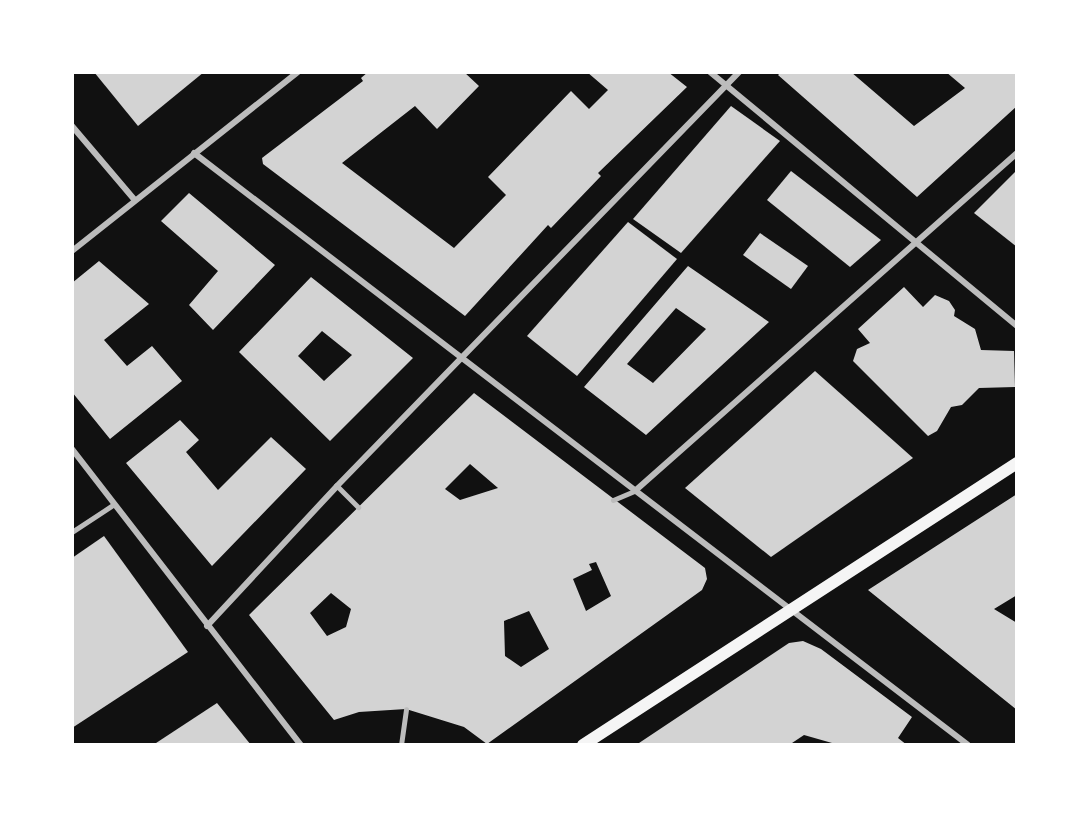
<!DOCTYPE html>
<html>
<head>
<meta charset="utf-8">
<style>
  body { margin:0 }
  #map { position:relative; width:1089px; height:817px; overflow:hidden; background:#111; font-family:"Fira Sans",sans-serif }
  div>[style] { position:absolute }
  .building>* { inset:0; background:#d3d3d3 }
  .service>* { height:4.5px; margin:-2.25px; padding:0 2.25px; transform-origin:2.25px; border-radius:2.25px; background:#bcbcbc }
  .pedestrian>* { height:5px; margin:-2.5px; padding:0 2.5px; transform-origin:2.5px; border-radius:2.5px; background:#bcbcbc }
  .minor>* { height:6px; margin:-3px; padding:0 3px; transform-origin:3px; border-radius:3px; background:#bcbcbc }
  .secondary>* { height:12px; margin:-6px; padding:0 6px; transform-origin:6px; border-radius:6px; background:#f5f5f5 }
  span { translate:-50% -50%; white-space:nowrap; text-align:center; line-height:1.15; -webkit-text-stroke:4.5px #fff; paint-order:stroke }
  .frame { position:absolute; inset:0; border:74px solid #fff; pointer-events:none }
</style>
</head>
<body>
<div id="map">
  <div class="building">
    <div style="clip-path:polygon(94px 72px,204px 72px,138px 126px)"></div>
    <div style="clip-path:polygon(368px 72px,464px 72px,479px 86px,437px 129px,415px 106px,342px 163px,454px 248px,506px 195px,488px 177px,571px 91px,589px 109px,608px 90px,587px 72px,668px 72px,687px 87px,598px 173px,601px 176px,551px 228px,548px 225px,465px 316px,263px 164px,262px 158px,363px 81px,361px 78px)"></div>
    <div style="clip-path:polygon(781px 72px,851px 72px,914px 126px,965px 88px,946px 72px,1017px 72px,1017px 106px,917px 197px,778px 75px)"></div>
    <div style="clip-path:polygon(731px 106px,780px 141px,681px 253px,633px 219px)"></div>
    <div style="clip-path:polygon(1017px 170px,1017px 247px,974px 213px)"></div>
    <div style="clip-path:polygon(791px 171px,881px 240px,850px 267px,767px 200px)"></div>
    <div style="clip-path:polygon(189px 193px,275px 265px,213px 330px,189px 305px,218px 271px,161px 221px)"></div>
    <div style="clip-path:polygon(628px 222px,677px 259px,577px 376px,527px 336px)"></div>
    <div style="clip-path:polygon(760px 233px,808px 266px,791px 289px,743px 255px)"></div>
    <div style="clip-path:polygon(99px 261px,149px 304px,104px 340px,127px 366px,152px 346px,182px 381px,110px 439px,72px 392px,72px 283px)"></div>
    <div style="clip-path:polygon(evenodd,688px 266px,769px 322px,646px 435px,584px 387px,688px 266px,676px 308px,706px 329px,653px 383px,627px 364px,676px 308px)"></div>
    <div style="clip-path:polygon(evenodd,311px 277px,413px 358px,330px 441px,239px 352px,311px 277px,322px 331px,352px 355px,324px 381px,298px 356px,322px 331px)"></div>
    <div style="clip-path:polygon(904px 287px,923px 307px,935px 295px,949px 301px,955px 310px,954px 316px,975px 329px,981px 350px,1014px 351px,1015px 387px,979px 388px,962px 405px,951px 407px,937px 431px,928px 436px,853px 361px,857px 349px,870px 343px,858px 329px)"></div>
    <div style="clip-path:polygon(815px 371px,913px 458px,771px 557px,685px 488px)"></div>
    <div style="clip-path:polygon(evenodd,474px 393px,705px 568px,707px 579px,702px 590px,487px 744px,464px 727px,406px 709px,359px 712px,334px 720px,249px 615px,474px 393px,470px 464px,498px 488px,460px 500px,445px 489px,470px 464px,474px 393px,596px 562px,611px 596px,586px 611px,573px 579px,592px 570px,589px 564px,596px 562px,474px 393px,331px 593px,351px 609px,346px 627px,327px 636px,310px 613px,331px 593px,474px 393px,529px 611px,549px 649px,521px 667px,505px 656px,504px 621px,529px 611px)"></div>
    <div style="clip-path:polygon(180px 420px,199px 440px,186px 452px,218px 490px,271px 437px,306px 469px,212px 566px,126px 463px)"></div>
    <div style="clip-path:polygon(1017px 494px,1017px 595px,994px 609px,1017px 623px,1017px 710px,868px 590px)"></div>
    <div style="clip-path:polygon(104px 536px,188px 652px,72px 728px,72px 558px)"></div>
    <div style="clip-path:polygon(803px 641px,821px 649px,912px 717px,898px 738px,907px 745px,839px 745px,804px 735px,789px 745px,636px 745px,789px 643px)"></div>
    <div style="clip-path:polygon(217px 703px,251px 745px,153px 745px)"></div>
  </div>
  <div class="service">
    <div style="left:72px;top:532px;width:49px;rotate:-33.4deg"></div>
  </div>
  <div class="pedestrian">
    <div style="left:337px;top:486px;width:30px;rotate:45deg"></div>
    <div style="left:613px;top:500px;width:25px;rotate:-23deg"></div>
    <div style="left:401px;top:745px;width:36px;rotate:-82deg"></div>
  </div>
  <div class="minor">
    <div style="left:710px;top:72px;width:398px;rotate:39.6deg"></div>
    <div style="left:72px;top:126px;width:96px;rotate:49.7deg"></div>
    <div style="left:194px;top:153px;width:974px;rotate:37.41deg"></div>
    <div style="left:72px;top:251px;width:288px;rotate:-38.4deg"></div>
    <div style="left:72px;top:449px;width:374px;rotate:52.3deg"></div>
    <div style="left:636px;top:490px;width:509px;rotate:-41.49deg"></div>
    <div style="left:207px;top:626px;width:191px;rotate:-47.1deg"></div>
    <div style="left:337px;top:486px;width:577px;rotate:-45.84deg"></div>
  </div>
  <div class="secondary">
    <div style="left:583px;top:745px;width:518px;rotate:-33.01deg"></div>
  </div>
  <div class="frame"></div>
</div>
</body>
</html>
